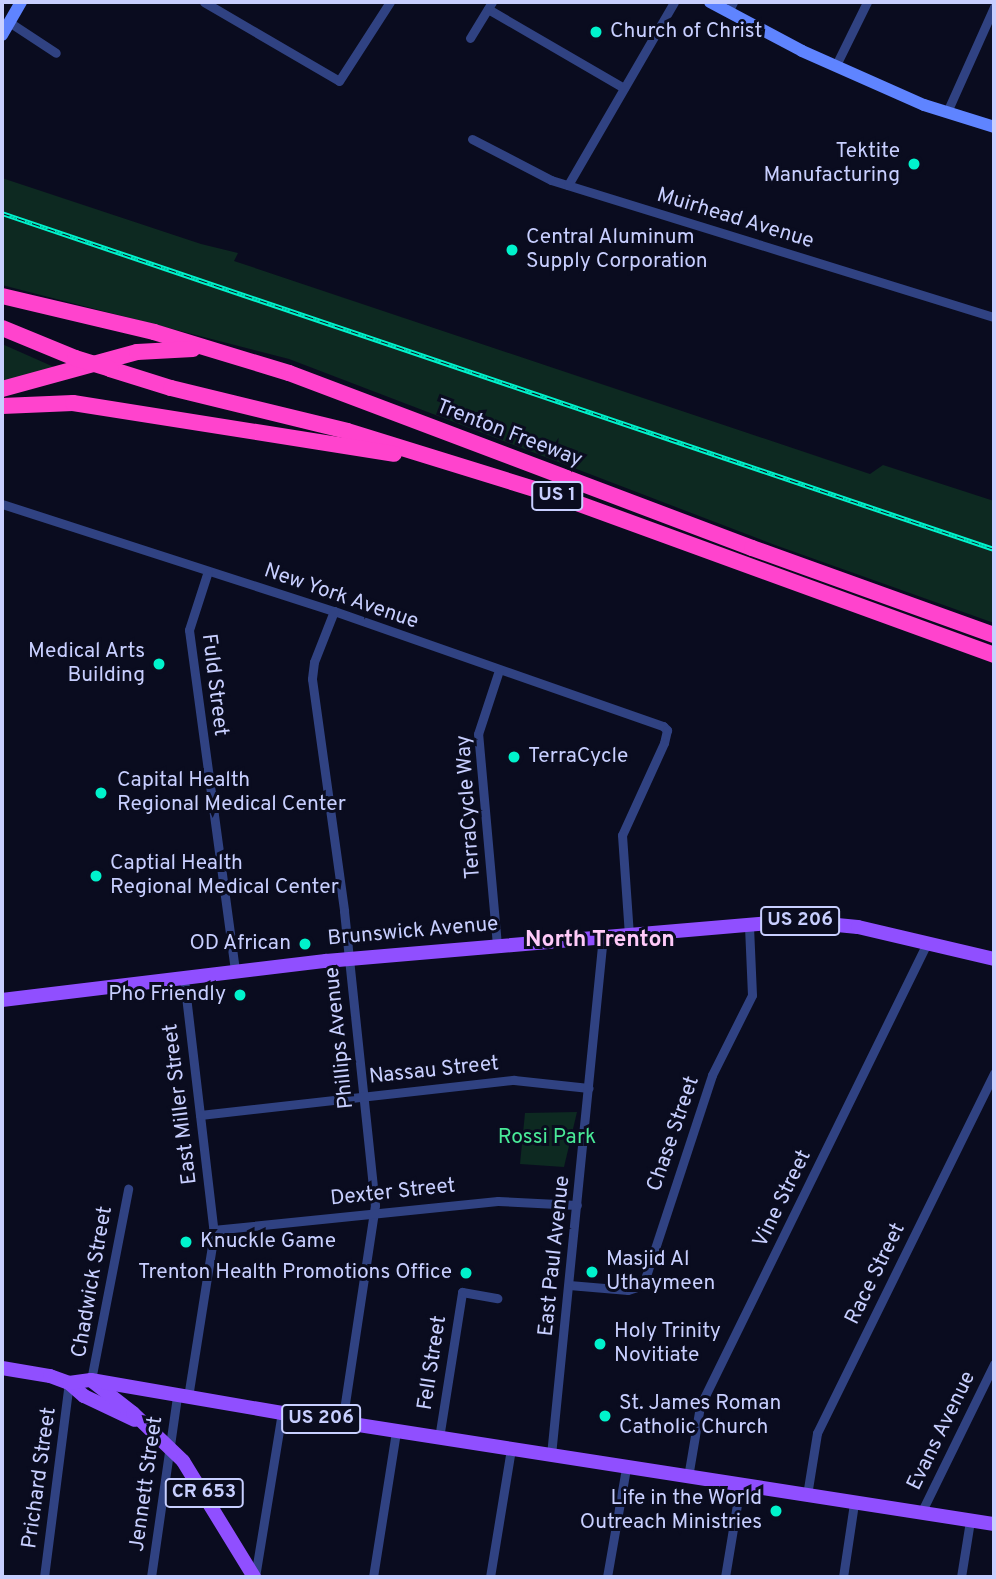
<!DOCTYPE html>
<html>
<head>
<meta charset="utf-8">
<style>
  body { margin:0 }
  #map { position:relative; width:996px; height:1579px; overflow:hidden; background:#0a0c1f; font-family:Overpass,sans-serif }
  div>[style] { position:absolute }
  .green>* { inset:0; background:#0d2921 }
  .street>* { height:9px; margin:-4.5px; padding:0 4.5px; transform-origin:4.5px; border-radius:4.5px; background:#304282 }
  .secondary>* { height:12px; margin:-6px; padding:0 6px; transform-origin:6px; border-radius:6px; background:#5f84ff }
  .primary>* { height:14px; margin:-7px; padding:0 7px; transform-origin:7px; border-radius:7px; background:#904fff }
  .highway>* { height:16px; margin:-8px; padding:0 8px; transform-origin:8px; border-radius:8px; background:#ff43cd }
  .rail>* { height:5px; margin-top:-2.5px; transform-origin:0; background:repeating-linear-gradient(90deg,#0a0c1f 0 8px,#00f3cc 0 16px); box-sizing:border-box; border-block:2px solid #00f3cc }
  .highway-bridge>* { height:16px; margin:-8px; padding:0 8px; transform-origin:8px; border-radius:8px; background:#ff43cd }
  .dots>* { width:19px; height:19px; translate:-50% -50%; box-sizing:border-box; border:4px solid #0a0c1f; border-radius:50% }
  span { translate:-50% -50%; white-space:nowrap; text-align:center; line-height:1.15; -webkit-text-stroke:6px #0a0c1f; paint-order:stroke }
  .shield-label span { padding:2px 5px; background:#0a0c1f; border:2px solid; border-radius:5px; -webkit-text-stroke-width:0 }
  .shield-label { font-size:19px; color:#c8cfff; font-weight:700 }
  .poi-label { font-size:21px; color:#c8cfff }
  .left { translate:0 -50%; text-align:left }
  .right { translate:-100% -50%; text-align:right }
  .street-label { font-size:21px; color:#c8cfff }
  .park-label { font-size:21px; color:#49ea98 }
  .neighbourhood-label { font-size:23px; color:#ffcaf9; font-weight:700 }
  .frame { position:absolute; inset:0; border:4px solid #c8cfff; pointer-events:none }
</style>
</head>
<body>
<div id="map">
  <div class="green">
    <div style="clip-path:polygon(2px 178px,201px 244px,238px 253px,234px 261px,870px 474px,883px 465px,994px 501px,994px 623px,775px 545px,289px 359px,2px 285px)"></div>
    <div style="clip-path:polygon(2px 344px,54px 367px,2px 382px)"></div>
    <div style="clip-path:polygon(577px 1112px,564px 1167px,520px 1164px,525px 1113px)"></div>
  </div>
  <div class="street">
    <div style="left:204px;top:2px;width:156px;rotate:30.3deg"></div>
    <div style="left:339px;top:81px;width:94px;rotate:-57.2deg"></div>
    <div style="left:488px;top:9px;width:157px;rotate:30.2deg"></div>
    <div style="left:728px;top:12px;width:11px;rotate:-63deg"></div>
    <div style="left:9px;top:22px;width:56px;rotate:33.4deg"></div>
    <div style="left:470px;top:38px;width:42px;rotate:-58.6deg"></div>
    <div style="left:836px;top:65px;width:70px;rotate:-63.8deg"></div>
    <div style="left:947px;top:112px;width:115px;rotate:-65.9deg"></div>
    <div style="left:472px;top:139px;width:89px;rotate:27.4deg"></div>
    <div style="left:551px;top:180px;width:464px;rotate:17.2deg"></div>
    <div style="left:568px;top:185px;width:211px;rotate:-59.9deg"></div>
    <div style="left:2px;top:504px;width:349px;rotate:17.9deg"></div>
    <div style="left:334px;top:611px;width:349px;rotate:19.3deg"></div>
    <div style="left:663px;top:726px;width:6px;rotate:45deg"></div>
    <div style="left:667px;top:730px;width:13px;rotate:103deg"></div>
    <div style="left:664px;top:743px;width:101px;rotate:114.5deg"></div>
    <div style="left:622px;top:835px;width:99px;rotate:86deg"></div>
    <div style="left:208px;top:571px;width:62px;rotate:107.9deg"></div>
    <div style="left:189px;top:630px;width:345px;rotate:82.3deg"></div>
    <div style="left:334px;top:611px;width:55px;rotate:111.4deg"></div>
    <div style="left:314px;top:662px;width:17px;rotate:97deg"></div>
    <div style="left:312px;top:679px;width:234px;rotate:82.1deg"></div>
    <div style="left:344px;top:911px;width:296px;rotate:84deg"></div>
    <div style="left:375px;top:1205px;width:219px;rotate:98.6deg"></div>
    <div style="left:497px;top:945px;width:212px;rotate:-95.1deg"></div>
    <div style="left:478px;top:734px;width:67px;rotate:-71.8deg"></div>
    <div style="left:184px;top:979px;width:256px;rotate:83.3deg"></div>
    <div style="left:214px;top:1233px;width:167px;rotate:99deg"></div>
    <div style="left:200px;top:1115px;width:316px;rotate:-6.4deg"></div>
    <div style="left:514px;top:1080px;width:75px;rotate:6.1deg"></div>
    <div style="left:213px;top:1230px;width:286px;rotate:-5.8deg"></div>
    <div style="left:498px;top:1201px;width:79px;rotate:2.9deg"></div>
    <div style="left:569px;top:1285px;width:59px;rotate:4.8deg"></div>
    <div style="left:628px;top:1290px;width:16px;rotate:-18deg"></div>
    <div style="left:643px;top:1285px;width:221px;rotate:-71.8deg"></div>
    <div style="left:712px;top:1075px;width:89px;rotate:-63.4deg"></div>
    <div style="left:752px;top:995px;width:70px;rotate:-92.5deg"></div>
    <div style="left:91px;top:1380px;width:195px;rotate:-79deg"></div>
    <div style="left:439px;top:1438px;width:148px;rotate:-81deg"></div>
    <div style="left:462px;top:1292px;width:36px;rotate:10deg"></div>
    <div style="left:551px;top:1455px;width:522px;rotate:-84.28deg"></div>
    <div style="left:688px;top:1477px;width:72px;rotate:-80.4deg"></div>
    <div style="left:700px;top:1406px;width:516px;rotate:-63.88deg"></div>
    <div style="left:807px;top:1495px;width:63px;rotate:-80.8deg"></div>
    <div style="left:817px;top:1433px;width:401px;rotate:-63.8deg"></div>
    <div style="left:921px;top:1513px;width:166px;rotate:-63.9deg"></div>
    <div style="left:44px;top:1577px;width:196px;rotate:-82.7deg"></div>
    <div style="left:151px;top:1577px;width:183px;rotate:-81.8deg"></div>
    <div style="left:255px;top:1577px;width:166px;rotate:-80.7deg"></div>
    <div style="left:373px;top:1577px;width:148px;rotate:-81deg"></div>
    <div style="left:490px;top:1577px;width:130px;rotate:-80.7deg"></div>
    <div style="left:607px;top:1577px;width:111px;rotate:-80.1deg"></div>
    <div style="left:725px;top:1577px;width:92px;rotate:-80.6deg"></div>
    <div style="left:843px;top:1577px;width:75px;rotate:-81.5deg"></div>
    <div style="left:961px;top:1577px;width:57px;rotate:-80.9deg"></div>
  </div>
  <div class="secondary">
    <div style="left:710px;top:2px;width:104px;rotate:28deg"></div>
    <div style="left:802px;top:51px;width:133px;rotate:23.9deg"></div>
    <div style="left:924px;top:105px;width:73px;rotate:17.4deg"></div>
    <div style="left:2px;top:35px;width:38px;rotate:-60deg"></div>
  </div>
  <div class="primary">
    <div style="left:2px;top:1000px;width:326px;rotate:-6.9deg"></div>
    <div style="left:326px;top:961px;width:472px;rotate:-4.9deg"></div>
    <div style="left:796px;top:921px;width:62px;rotate:5.5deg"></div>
    <div style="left:858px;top:927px;width:140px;rotate:13.2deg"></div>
    <div style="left:2px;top:1368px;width:49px;rotate:9.5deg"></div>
    <div style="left:50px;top:1376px;width:20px;rotate:20deg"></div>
    <div style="left:69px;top:1383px;width:20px;rotate:41deg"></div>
    <div style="left:84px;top:1396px;width:56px;rotate:25.2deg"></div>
    <div style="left:92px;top:1381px;width:52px;rotate:38deg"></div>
    <div style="left:133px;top:1413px;width:69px;rotate:43.8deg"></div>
    <div style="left:183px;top:1461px;width:136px;rotate:58.5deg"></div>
    <div style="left:69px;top:1383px;width:22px;rotate:-8deg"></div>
    <div style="left:91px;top:1380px;width:194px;rotate:9.8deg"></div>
    <div style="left:282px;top:1413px;width:721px;rotate:8.86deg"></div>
  </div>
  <div class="highway">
    <div style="left:2px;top:296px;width:156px;rotate:13.3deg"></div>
    <div style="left:154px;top:332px;width:141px;rotate:16.9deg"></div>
    <div style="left:289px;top:373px;width:495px;rotate:20.7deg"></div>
    <div style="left:752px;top:548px;width:257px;rotate:19.8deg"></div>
    <div style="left:2px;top:328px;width:79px;rotate:22.3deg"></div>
    <div style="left:110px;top:369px;width:64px;rotate:17.3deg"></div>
    <div style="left:171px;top:388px;width:181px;rotate:13.7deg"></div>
    <div style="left:347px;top:431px;width:226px;rotate:17.2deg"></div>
    <div style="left:563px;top:498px;width:459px;rotate:20deg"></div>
    <div style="left:2px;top:389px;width:140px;rotate:-15.3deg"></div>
    <div style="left:137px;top:352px;width:56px;rotate:-3.1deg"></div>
    <div style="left:2px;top:406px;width:71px;rotate:-2.4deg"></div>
    <div style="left:73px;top:403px;width:325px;rotate:9deg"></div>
  </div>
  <div class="rail">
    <div style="left:2px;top:213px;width:1047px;rotate:18.71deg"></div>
  </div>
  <div class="highway-bridge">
    <div style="left:75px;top:358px;width:37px;rotate:17deg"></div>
  </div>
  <div class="dots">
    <div style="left:596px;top:32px;background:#00f3cc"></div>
    <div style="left:914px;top:164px;background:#00f3cc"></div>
    <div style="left:512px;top:250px;background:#00f3cc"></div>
    <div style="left:159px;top:664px;background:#00f3cc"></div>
    <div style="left:514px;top:757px;background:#00f3cc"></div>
    <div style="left:101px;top:793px;background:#00f3cc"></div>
    <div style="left:96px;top:876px;background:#00f3cc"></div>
    <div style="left:305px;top:944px;background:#00f3cc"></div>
    <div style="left:240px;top:995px;background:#00f3cc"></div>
    <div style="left:186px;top:1242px;background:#00f3cc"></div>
    <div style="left:592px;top:1272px;background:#00f3cc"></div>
    <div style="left:466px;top:1273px;background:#00f3cc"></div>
    <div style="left:600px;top:1344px;background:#00f3cc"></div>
    <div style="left:605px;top:1416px;background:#00f3cc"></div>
    <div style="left:776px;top:1511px;background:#00f3cc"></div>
  </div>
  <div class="shield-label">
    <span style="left:557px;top:496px">US 1</span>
    <span style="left:800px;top:921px">US 206</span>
    <span style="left:321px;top:1419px">US 206</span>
    <span style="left:204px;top:1493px">CR 653</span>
  </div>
  <div class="poi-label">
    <span class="left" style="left:610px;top:32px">Church of Christ</span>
    <span class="right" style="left:900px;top:164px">Tektite<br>Manufacturing</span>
    <span class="left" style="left:526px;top:250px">Central Aluminum<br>Supply Corporation</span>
    <span class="right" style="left:145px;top:664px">Medical Arts<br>Building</span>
    <span class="left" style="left:528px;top:757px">TerraCycle</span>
    <span class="left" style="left:117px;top:793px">Capital Health<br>Regional Medical Center</span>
    <span class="left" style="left:110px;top:876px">Captial Health<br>Regional Medical Center</span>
    <span class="right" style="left:291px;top:944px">OD African</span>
    <span class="right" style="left:226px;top:995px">Pho Friendly</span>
    <span class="left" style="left:200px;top:1242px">Knuckle Game</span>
    <span class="left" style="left:606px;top:1272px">Masjid Al<br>Uthaymeen</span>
    <span class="right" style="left:452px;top:1273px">Trenton Health Promotions Office</span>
    <span class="left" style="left:614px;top:1344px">Holy Trinity<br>Novitiate</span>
    <span class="left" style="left:619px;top:1416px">St. James Roman<br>Catholic Church</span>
    <span class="right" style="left:762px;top:1511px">Life in the World<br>Outreach Ministries</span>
  </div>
  <div class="street-label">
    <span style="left:735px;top:219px;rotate:17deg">Muirhead Avenue</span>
    <span style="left:509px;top:434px;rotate:21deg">Trenton Freeway</span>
    <span style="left:341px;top:597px;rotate:19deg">New York Avenue</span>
    <span style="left:214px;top:685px;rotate:83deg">Fuld Street</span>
    <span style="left:469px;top:807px;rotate:-94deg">TerraCycle Way</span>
    <span style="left:413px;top:932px;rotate:-5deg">Brunswick Avenue</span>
    <span style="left:340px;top:1038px;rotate:-96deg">Phillips Avenue</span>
    <span style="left:434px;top:1071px;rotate:-6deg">Nassau Street</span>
    <span style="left:181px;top:1104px;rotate:-97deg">East Miller Street</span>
    <span style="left:674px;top:1134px;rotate:-71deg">Chase Street</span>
    <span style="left:393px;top:1193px;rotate:-6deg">Dexter Street</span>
    <span style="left:783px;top:1199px;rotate:-64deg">Vine Street</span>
    <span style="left:555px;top:1256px;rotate:-84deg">East Paul Avenue</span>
    <span style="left:876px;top:1274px;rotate:-64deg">Race Street</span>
    <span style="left:93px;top:1282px;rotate:-80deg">Chadwick Street</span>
    <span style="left:433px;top:1363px;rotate:-81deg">Fell Street</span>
    <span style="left:942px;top:1431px;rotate:-64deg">Evans Avenue</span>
    <span style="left:40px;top:1478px;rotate:-82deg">Prichard Street</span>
    <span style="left:147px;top:1484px;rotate:-82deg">Jennett Street</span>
  </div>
  <div class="park-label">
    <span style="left:547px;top:1138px">Rossi Park</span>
  </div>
  <div class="neighbourhood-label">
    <span style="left:600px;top:941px">North Trenton</span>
  </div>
  <div class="frame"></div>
</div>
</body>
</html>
